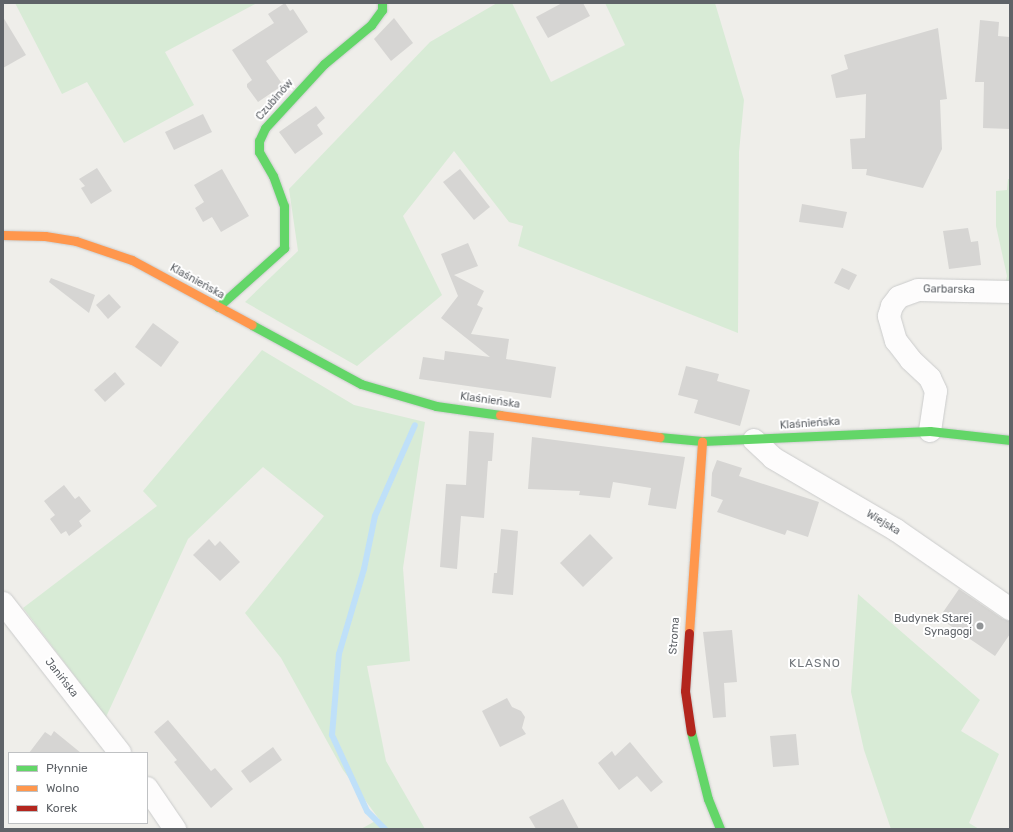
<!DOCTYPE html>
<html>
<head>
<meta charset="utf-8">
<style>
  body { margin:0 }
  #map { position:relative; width:1013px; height:832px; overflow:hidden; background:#efeeea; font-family:Rubik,sans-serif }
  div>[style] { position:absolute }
  .green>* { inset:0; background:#d8ebd6 }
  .stream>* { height:6px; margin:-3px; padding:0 3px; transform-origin:3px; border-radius:3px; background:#bfe0f9 }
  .building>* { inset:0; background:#d6d5d3 }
  .roads { filter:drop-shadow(0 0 1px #cbcccc) drop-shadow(0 0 1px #cbcccc) }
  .street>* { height:22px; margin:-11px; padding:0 11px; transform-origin:11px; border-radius:11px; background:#fdfcfc }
  .fast>* { height:9px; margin:-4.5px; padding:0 4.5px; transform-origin:4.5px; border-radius:4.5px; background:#63d668 }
  .slow>* { height:9px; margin:-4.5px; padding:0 4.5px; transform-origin:4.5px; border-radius:4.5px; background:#ff974d }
  .jam>* { height:9px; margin:-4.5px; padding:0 4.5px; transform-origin:4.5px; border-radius:4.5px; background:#b3261e }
  .dots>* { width:11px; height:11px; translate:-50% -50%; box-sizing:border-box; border:2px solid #fff; border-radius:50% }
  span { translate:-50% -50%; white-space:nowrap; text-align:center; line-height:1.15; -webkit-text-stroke:4px #fff; paint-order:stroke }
  .street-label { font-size:11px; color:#5f6368 }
  .poi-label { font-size:11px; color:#5f6368 }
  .right { translate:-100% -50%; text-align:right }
  .neighbourhood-label { font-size:12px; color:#70757a; letter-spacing:1px }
  .frame { position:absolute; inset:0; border:4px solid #5f6368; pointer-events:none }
  .legend { position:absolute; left:8px; top:752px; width:140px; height:72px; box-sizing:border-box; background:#fff; border:1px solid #bfc1c3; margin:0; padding:5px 7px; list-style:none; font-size:12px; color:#5f6368 }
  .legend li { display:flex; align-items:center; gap:8px; height:20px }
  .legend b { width:20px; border:1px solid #bfc1c3 }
</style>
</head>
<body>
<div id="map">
  <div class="green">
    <div style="clip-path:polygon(15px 3px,257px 3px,165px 52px,194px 105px,124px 143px,87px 82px,62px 94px)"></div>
    <div style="clip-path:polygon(497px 3px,512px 3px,551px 82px,625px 45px,605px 3px,715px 3px,744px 100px,739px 152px,738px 333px,518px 246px,523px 226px,509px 222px,454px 151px,403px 216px,442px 295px,357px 366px,245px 302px,298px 251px,289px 189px,430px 42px)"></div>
    <div style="clip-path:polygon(1008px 179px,1010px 179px,1010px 284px,1005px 284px,1007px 276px,996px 226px,996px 191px,1007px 190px)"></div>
    <div style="clip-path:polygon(262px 350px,354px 405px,425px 422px,403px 568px,410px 661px,367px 666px,386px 761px,425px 829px,361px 829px,379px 819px,343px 770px,281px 658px,245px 613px,324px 516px,263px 467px,188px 539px,106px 717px,23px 608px,157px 506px,143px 491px)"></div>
    <div style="clip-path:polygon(858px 594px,980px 700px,961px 731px,999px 754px,969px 823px,979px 829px,891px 829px,864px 750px,851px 692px)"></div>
  </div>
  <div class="stream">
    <div style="left:385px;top:829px;width:25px;rotate:-135deg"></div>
    <div style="left:367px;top:811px;width:84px;rotate:-114.7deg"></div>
    <div style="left:332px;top:735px;width:81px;rotate:-85.1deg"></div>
    <div style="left:339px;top:654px;width:89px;rotate:-73.6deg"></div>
    <div style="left:364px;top:569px;width:54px;rotate:-78.3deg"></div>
    <div style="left:375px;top:516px;width:99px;rotate:-66.3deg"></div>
  </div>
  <div class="building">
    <div style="clip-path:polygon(285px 3px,290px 11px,293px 9px,308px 32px,266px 61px,283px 85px,258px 102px,247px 87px,247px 84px,252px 80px,232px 50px,274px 23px,268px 14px)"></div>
    <div style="clip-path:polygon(562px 3px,583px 3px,590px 16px,548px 38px,536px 17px)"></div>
    <div style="clip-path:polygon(3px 17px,26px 55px,3px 68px)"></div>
    <div style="clip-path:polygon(394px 18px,413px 43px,391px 61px,374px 39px)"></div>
    <div style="clip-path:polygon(980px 20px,999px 22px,998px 36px,1010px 37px,1010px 129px,983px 128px,984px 82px,975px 82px)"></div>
    <div style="clip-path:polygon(938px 28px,947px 99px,940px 100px,942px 149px,923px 188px,866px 175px,867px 169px,852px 169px,850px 139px,865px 138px,866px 94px,836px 98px,831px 75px,848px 69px,844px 55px)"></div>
    <div style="clip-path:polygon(316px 106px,325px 118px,317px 125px,323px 134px,295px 154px,279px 132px)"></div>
    <div style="clip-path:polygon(203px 114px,212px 132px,174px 150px,165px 132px)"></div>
    <div style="clip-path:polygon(97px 168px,112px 191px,91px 204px,81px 188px,85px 186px,79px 179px)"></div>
    <div style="clip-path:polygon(222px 169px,249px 216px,221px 232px,212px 217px,203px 222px,195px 208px,204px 202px,194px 185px)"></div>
    <div style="clip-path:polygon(460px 169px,490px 207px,474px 220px,443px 182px)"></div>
    <div style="clip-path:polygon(802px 204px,847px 212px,843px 228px,799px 222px)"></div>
    <div style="clip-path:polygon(968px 228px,971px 242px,978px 241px,981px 265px,949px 269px,943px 231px)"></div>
    <div style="clip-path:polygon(468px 243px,478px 266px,454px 275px,484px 291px,477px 305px,483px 308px,471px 334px,509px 339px,506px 359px,556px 367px,551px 398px,419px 379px,423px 357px,444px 360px,445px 351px,490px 357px,441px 318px,458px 296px,441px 254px)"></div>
    <div style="clip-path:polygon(842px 268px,857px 275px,849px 290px,834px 283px)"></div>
    <div style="clip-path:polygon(51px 278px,95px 295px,89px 313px,49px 282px)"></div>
    <div style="clip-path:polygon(109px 294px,121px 307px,108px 319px,96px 305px)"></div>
    <div style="clip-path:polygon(153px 323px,179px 342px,161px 367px,135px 347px)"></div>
    <div style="clip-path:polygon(686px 366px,719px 374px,717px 381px,750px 390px,740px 426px,694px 413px,698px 400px,678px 395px)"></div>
    <div style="clip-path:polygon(115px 372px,125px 384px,105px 402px,94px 390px)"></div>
    <div style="clip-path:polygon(469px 431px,494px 433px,492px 461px,488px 461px,484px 518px,461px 516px,457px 569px,440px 567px,446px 484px,466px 485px)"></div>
    <div style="clip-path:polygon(532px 437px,685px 457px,676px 509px,648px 505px,651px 488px,613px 482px,610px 498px,579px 495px,580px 491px,528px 489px)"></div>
    <div style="clip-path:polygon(717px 460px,742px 468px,739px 476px,819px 502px,808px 537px,787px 530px,785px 535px,717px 512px,723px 500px,711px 496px,712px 473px)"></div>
    <div style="clip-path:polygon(64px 485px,75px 499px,79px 496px,91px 511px,79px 521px,82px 526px,69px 536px,66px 531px,61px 534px,50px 519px,55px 515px,44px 501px)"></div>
    <div style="clip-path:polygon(501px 529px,518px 531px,513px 595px,492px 593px,494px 573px,497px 573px)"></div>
    <div style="clip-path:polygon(590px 534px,613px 558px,583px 587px,560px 563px)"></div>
    <div style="clip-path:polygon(209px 539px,215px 546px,220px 541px,240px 562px,220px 581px,193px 555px)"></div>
    <div style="clip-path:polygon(959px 589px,1003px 619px,1010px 621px,1010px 634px,995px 656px,939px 618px)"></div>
    <div style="clip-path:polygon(732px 630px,737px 682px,724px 683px,726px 717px,713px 718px,703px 632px)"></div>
    <div style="clip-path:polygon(507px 698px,512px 707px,521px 711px,525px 717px,522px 728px,526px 734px,500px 747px,482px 711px)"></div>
    <div style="clip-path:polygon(168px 720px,211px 771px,215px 768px,233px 789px,211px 808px,174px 762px,177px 760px,154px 732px)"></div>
    <div style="clip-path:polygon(54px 731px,81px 753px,29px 753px,45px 732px,51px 736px)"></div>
    <div style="clip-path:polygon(796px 734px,799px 765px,773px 767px,770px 736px)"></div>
    <div style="clip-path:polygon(630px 742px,663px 782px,651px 792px,637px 776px,619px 790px,598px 763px,612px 751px,615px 756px)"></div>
    <div style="clip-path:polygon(273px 747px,282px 760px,250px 783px,241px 771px)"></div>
    <div style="clip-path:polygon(563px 799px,579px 829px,536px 829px,529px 817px)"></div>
  </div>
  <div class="roads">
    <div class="street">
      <div style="left:930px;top:431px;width:40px;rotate:-81.5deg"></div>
      <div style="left:936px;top:391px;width:14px;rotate:-115deg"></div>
      <div style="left:930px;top:378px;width:26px;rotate:-137deg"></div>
      <div style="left:911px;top:360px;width:24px;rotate:-128deg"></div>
      <div style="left:896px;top:341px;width:26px;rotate:-106deg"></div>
      <div style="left:889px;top:316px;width:10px;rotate:-73deg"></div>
      <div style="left:892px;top:306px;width:11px;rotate:-52deg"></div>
      <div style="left:899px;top:297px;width:20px;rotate:-20deg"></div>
      <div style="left:918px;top:290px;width:92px;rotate:1.2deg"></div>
      <div style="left:754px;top:440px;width:26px;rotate:43deg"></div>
      <div style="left:773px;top:458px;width:143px;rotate:30.3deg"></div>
      <div style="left:896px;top:530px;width:139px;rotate:34.7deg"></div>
      <div style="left:3px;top:603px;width:190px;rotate:52deg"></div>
      <div style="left:147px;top:788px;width:50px;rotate:55.7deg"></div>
    </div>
    <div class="fast">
      <div style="left:218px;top:307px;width:89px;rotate:-41.8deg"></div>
      <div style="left:284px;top:248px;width:42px;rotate:-90deg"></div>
      <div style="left:284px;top:206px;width:32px;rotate:-110deg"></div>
      <div style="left:273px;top:176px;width:28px;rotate:-120deg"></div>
      <div style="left:259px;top:152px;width:11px;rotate:-90deg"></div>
      <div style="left:259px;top:141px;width:14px;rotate:-65deg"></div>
      <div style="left:265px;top:128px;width:87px;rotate:-47.3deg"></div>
      <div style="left:324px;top:64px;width:61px;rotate:-39.7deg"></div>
      <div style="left:371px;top:25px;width:19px;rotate:-54deg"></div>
      <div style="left:382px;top:10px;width:7px;rotate:-90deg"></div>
      <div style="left:252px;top:325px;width:124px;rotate:28.4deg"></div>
      <div style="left:361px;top:384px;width:78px;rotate:16.3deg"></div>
      <div style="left:436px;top:406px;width:65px;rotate:8deg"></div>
      <div style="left:659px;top:437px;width:43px;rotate:5.3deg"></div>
      <div style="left:702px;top:441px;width:228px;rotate:-2.5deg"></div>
      <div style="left:930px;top:431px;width:81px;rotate:6.4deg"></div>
      <div style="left:691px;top:732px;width:69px;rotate:75.8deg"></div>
      <div style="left:708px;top:799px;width:32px;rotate:68deg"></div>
    </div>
    <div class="slow">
      <div style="left:3px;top:235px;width:42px;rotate:1.4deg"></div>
      <div style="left:45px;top:236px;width:31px;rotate:9deg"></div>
      <div style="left:76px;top:241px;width:59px;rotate:18.7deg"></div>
      <div style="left:132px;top:260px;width:136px;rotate:28.4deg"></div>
      <div style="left:500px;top:415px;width:161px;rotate:7.9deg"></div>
      <div style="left:689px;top:633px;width:192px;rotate:-86.1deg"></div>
    </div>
    <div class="jam">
      <div style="left:689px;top:633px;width:58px;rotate:93.9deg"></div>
      <div style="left:685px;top:691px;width:41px;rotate:81.7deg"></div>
    </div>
  </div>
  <div class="dots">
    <div style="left:980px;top:626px;background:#919496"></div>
  </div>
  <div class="street-label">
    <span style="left:275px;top:100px;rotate:-49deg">Czubinów</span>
    <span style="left:197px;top:282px;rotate:29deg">Klaśnieńska</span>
    <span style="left:949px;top:290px;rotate:1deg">Garbarska</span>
    <span style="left:490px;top:401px;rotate:8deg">Klaśnieńska</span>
    <span style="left:810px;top:424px;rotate:-4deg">Klaśnieńska</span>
    <span style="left:883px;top:523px;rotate:31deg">Wiejska</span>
    <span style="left:675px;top:636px;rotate:-86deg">Stroma</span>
    <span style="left:61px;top:678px;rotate:52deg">Janińska</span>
  </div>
  <div class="poi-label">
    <span class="right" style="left:972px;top:626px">Budynek Starej<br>Synagogi</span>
  </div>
  <div class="neighbourhood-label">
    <span style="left:815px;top:664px">KLASNO</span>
  </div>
  <div class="frame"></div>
  <ul class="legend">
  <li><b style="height:5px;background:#63d668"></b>Płynnie</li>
  <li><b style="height:5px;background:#ff974d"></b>Wolno</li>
  <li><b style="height:5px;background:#b3261e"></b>Korek</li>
  </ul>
</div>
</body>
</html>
